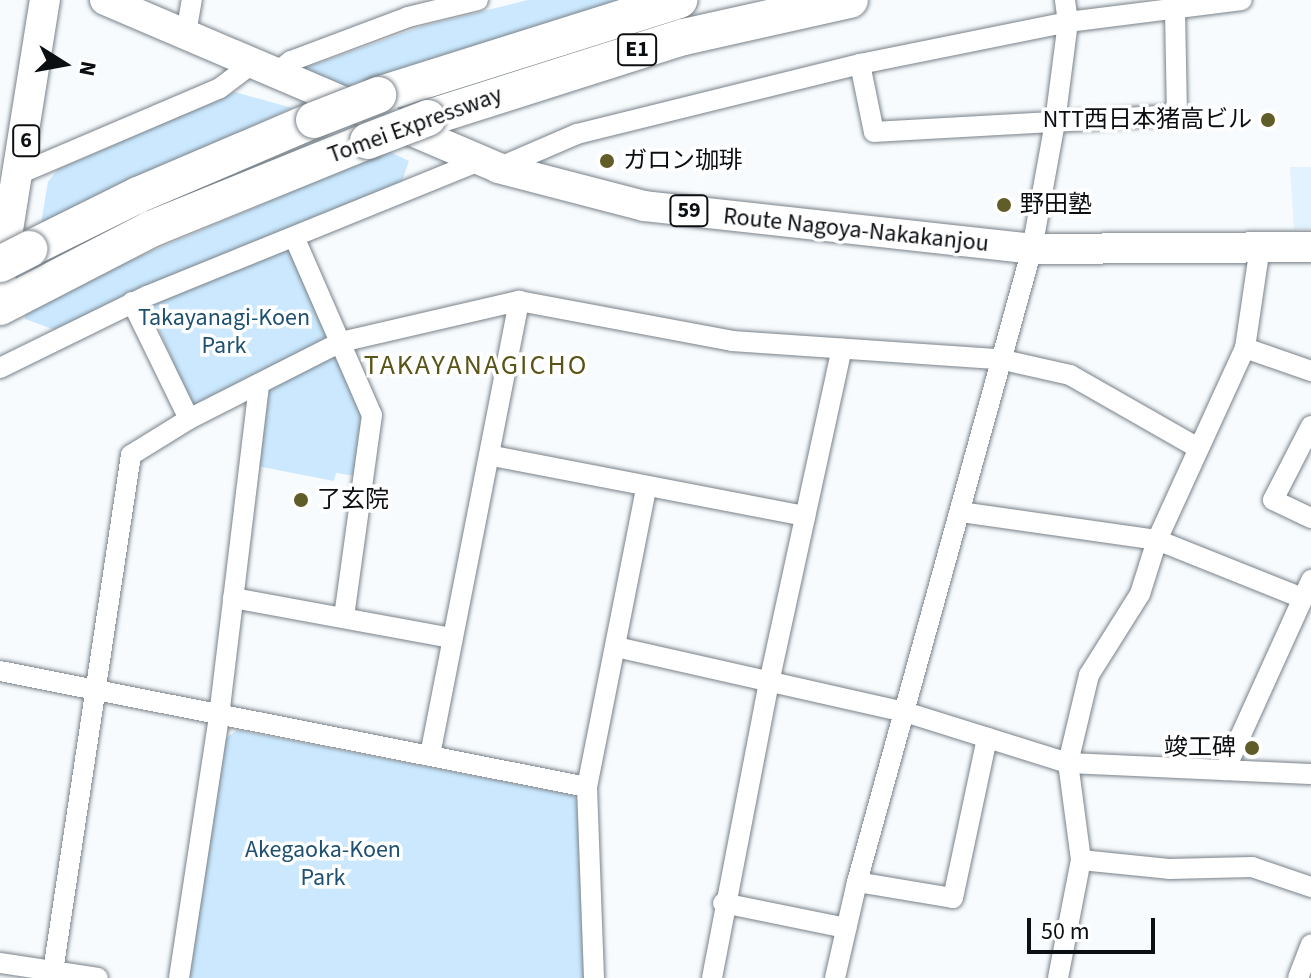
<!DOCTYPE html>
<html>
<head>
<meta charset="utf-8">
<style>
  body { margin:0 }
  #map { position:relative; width:1311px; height:978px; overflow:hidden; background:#f7fbfe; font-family:"Source Sans 3","Noto Sans JP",sans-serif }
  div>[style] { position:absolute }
  .built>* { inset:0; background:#e2f2ff }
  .green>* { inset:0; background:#cbe8fe }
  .roads { filter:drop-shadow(0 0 2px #798289) drop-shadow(0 0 2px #798289) }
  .street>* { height:20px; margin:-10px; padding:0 10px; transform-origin:10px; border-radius:10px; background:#fff }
  .primary>* { height:30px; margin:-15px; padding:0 15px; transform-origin:15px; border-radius:15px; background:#fff }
  .highway>* { height:36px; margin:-18px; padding:0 18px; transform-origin:18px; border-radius:18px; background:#fff }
  .bridges { filter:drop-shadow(0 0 2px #798289) drop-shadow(0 0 2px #798289) }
  .highway-bridge>* { height:36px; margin:-18px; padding:0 18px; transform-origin:18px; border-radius:18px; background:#fff }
  .dots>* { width:22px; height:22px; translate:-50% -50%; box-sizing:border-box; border:4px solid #fff; border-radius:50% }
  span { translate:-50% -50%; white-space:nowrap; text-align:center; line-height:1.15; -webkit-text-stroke:7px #fff; paint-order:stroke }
  .shield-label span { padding:2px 6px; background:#fff; border:2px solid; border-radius:6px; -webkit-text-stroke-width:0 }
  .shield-label { font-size:22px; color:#0c0f12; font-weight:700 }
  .poi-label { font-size:24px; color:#0c0f12 }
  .right { translate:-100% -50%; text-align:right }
  .left { translate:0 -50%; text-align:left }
  .street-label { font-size:24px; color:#0c0f12 }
  .park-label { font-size:24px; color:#1d5071 }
  .quarter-label { font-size:28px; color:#595417; letter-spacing:2px }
  .north { position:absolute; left:24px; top:24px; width:80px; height:80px; -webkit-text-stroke:6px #fff; paint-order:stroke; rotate:101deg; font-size:22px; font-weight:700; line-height:32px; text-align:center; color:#0c0f12 }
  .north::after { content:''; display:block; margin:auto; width:28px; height:36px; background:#0c0f12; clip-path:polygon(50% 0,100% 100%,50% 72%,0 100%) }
  .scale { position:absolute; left:1027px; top:918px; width:128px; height:36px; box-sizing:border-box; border:4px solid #0c0f12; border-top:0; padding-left:10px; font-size:24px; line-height:28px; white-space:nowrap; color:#0c0f12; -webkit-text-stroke:6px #fff; paint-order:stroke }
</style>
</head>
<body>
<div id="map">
  <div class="built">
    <div style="clip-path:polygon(1290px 167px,1311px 167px,1311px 229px,1294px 229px)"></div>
  </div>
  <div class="green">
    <div style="clip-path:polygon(528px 0,634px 0,341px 88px,299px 70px,423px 26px)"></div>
    <div style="clip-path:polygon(235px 92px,292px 108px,41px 223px,48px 182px,58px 169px)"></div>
    <div style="clip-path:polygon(388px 151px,409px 161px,400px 187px,115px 300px,55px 330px,25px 319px,25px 312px,112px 268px)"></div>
    <div style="clip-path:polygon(286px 249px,294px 252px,329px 334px,326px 340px,198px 406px,191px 404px,150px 308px,152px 301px)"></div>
    <div style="clip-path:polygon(330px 354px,340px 357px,366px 416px,356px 476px,336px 473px,334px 481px,257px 466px,267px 390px)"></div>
    <div style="clip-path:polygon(237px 730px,572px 795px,579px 802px,587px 978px,189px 978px,225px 739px)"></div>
  </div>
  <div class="roads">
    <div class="street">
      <div style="left:186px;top:33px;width:34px;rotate:-80deg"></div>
      <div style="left:860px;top:64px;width:69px;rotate:78.4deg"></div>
      <div style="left:874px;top:132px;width:303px;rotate:-3.2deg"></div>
      <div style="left:1177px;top:115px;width:106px;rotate:-91.1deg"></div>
      <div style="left:276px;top:73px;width:19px;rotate:-39deg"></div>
      <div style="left:291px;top:61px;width:125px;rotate:-20.6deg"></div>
      <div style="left:408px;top:17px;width:72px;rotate:-13.7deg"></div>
      <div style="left:498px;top:168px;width:86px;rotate:-23.3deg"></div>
      <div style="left:577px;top:134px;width:292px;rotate:-13.9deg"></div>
      <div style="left:860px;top:64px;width:212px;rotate:-11.4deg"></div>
      <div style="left:1068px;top:22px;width:175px;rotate:-7.2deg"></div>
      <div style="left:21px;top:173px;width:216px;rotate:-23.1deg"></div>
      <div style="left:220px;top:88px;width:41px;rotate:-37.1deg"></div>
      <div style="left:295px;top:239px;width:192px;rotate:66.4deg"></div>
      <div style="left:372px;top:415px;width:203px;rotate:97.9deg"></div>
      <div style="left:132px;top:302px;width:130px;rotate:64deg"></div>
      <div style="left:1245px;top:348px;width:70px;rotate:19.2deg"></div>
      <div style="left:0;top:368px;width:164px;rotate:-26.1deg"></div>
      <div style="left:147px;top:296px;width:358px;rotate:-22.1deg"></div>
      <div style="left:1311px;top:426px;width:83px;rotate:117.2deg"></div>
      <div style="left:1273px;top:500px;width:42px;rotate:25.3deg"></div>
      <div style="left:493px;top:456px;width:318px;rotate:10.9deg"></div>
      <div style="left:961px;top:512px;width:198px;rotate:8.1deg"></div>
      <div style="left:1157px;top:540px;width:156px;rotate:21.8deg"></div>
      <div style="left:233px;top:598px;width:221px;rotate:10.4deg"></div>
      <div style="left:616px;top:647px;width:296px;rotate:12.7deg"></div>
      <div style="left:905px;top:712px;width:171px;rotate:17.4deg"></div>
      <div style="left:1068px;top:763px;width:243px;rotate:2.6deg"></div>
      <div style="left:0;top:671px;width:598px;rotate:11.18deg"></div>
      <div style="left:430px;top:755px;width:463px;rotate:-78.9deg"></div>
      <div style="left:1225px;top:770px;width:209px;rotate:-65.6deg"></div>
      <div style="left:1081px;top:860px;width:88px;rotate:5.8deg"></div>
      <div style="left:1169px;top:869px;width:83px;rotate:-1.4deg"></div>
      <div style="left:1252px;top:867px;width:62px;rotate:18.7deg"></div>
      <div style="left:857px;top:882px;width:97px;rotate:9.5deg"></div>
      <div style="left:953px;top:898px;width:164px;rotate:-78deg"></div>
      <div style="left:723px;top:903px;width:126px;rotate:11.5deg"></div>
      <div style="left:0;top:963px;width:99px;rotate:8.7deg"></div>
      <div style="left:52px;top:978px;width:529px;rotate:-81.41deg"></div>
      <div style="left:131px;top:455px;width:68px;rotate:-31.8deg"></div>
      <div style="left:189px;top:419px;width:170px;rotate:-26.9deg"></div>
      <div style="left:341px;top:342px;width:183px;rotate:-13deg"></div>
      <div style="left:519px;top:301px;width:217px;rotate:10.6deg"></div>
      <div style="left:732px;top:341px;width:268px;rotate:3.9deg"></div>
      <div style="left:999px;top:359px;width:73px;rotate:12.7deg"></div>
      <div style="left:1070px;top:375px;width:147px;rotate:29.7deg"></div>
      <div style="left:179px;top:978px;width:265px;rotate:-81.3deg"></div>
      <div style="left:219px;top:716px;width:334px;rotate:-83.1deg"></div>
      <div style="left:594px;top:978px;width:191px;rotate:-92.1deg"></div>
      <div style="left:587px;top:787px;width:304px;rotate:-78.8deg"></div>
      <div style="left:712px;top:978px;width:306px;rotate:-79.1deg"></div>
      <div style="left:770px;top:678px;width:337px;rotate:-77.7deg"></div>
      <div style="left:835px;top:978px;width:98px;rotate:-77.1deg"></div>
      <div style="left:857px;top:882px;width:657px;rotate:-74.55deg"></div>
      <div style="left:1032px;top:249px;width:129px;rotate:-79.7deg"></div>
      <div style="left:1055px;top:122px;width:101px;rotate:-82.6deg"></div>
      <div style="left:1068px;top:22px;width:22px;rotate:-98deg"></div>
      <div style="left:1058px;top:978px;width:120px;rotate:-79deg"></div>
      <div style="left:1081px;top:860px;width:98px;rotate:-97.6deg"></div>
      <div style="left:1068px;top:763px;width:90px;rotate:-76.6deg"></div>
      <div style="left:1089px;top:675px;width:96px;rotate:-57.8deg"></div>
      <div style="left:1140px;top:594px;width:57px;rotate:-72.5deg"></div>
      <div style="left:1157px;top:540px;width:211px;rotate:-65.4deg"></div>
      <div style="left:1245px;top:348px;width:102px;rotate:-81.6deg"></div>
      <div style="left:1298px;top:978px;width:36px;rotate:-69deg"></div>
    </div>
    <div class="primary">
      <div style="left:105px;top:0;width:427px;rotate:23.1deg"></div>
      <div style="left:498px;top:168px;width:151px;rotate:14.6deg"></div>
      <div style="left:644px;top:206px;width:390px;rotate:6.3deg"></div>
      <div style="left:1032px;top:249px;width:279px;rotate:-0.4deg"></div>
      <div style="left:0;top:280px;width:284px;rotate:-80.9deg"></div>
    </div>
    <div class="highway">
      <div style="left:378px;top:95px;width:316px;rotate:-17.5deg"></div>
      <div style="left:428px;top:118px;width:269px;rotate:-17.6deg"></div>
      <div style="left:684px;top:37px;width:170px;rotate:-12.6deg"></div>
      <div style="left:29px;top:249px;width:122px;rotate:-26.4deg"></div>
      <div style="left:138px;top:195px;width:191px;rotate:-23.1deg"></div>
      <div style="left:0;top:307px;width:170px;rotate:-27.3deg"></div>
      <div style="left:151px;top:229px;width:234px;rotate:-22.1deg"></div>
    </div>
  </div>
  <div class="bridges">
    <div class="highway-bridge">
      <div style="left:314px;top:120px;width:69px;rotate:-21.3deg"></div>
      <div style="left:368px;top:141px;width:64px;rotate:-21deg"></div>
      <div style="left:0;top:264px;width:33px;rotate:-27deg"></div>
    </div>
  </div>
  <div class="dots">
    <div style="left:1268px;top:120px;background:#615d29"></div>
    <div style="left:607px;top:161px;background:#615d29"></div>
    <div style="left:1004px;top:205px;background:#615d29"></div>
    <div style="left:301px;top:500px;background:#615d29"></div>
    <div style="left:1252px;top:748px;background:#615d29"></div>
  </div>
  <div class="shield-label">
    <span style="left:637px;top:50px">E1</span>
    <span style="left:26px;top:141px">6</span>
    <span style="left:689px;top:211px">59</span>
  </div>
  <div class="poi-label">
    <span class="right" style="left:1252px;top:120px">NTT西日本猪高ビル</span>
    <span class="left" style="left:623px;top:161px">ガロン珈琲</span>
    <span class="left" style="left:1020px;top:205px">野田塾</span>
    <span class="left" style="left:317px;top:500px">了玄院</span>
    <span class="right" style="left:1236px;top:748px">竣工碑</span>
  </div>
  <div class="street-label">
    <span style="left:415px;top:125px;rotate:-20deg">Tomei Expressway</span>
    <span style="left:856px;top:230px;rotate:6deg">Route Nagoya-Nakakanjou</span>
  </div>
  <div class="park-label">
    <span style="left:224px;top:332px">Takayanagi-Koen<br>Park</span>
    <span style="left:323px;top:864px">Akegaoka-Koen<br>Park</span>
  </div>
  <div class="quarter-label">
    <span style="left:476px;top:365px">TAKAYANAGICHO</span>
  </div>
  <div class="north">N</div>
  <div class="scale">50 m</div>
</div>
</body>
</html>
